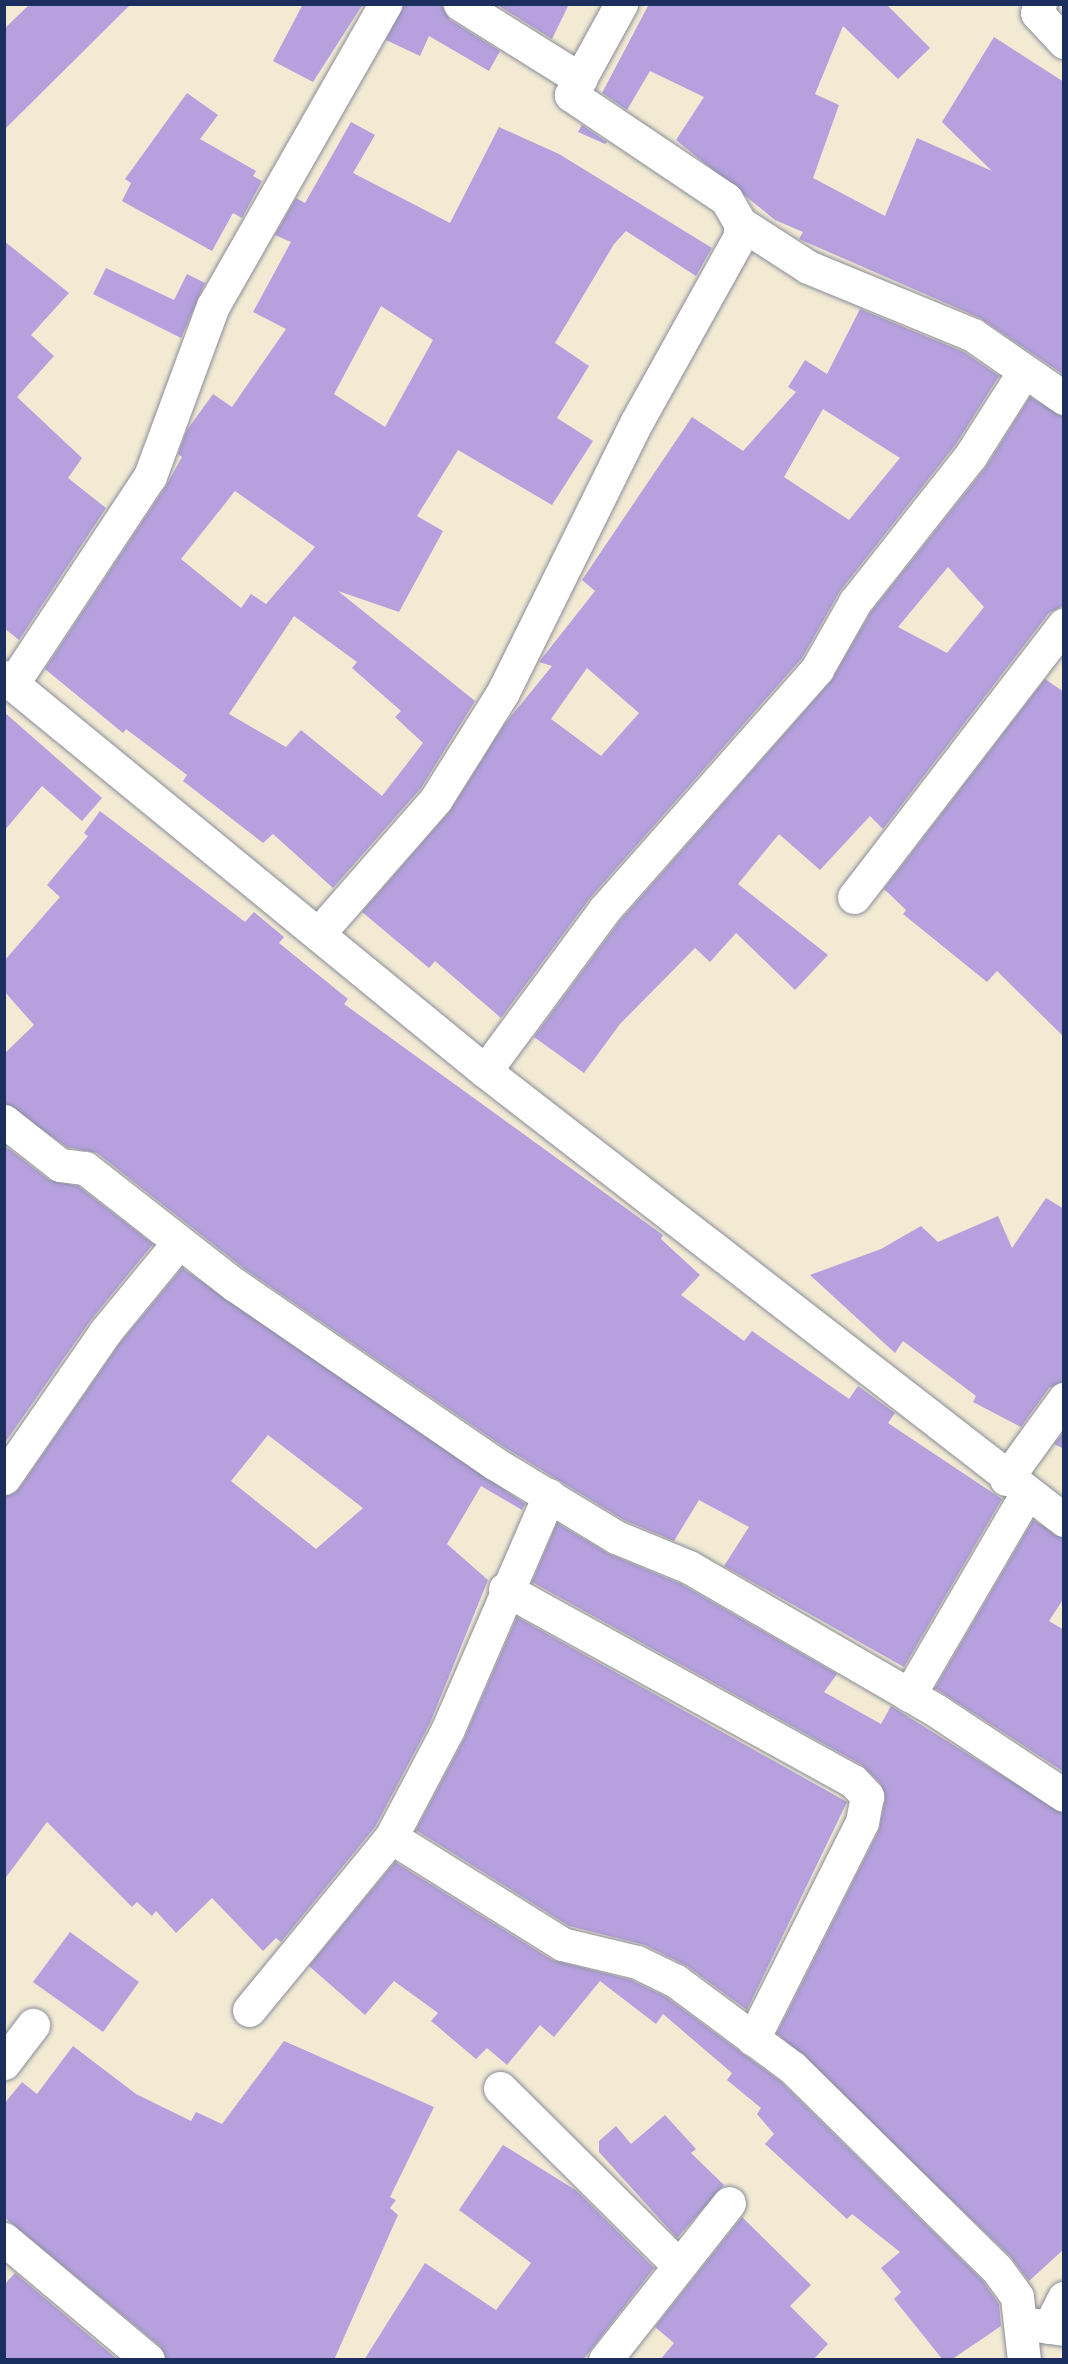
<!DOCTYPE html>
<html>
<head>
<meta charset="utf-8">
<style>
  body { margin:0 }
  #map { position:relative; width:1068px; height:2364px; overflow:hidden; background:#f3ead4; font-family:"Balsamiq Sans",sans-serif }
  div>[style] { position:absolute }
  .building>* { inset:0; background:#b6a0de }
  .roads { filter:drop-shadow(0 0 2px #878c99) drop-shadow(0 0 2px #878c99) }
  .street>* { height:33px; margin:-16.5px; padding:0 16.5px; transform-origin:16.5px; border-radius:16.5px; background:#fff }
  span { translate:-50% -50%; white-space:nowrap; text-align:center; line-height:1.15; -webkit-text-stroke:6px #fdfcf7; paint-order:stroke }
  .frame { position:absolute; inset:0; border:6px solid #1b2f5e; pointer-events:none }
</style>
</head>
<body>
<div id="map">
  <div class="building">
    <div style="clip-path:polygon(30px 4px,131px 4px,4px 130px,4px 29px)"></div>
    <div style="clip-path:polygon(303px 4px,363px 4px,313px 82px,273px 61px)"></div>
    <div style="clip-path:polygon(404px 4px,441px 4px,450px 20px,500px 51px,489px 71px,429px 36px,420px 56px,386px 40px)"></div>
    <div style="clip-path:polygon(496px 4px,569px 4px,552px 39px)"></div>
    <div style="clip-path:polygon(649px 4px,886px 4px,930px 48px,898px 79px,843px 26px,815px 94px,839px 105px,813px 178px,885px 216px,917px 138px,992px 171px,942px 122px,994px 37px,1064px 82px,1064px 375px,980px 318px,799px 239px,803px 232px,775px 220px,676px 140px,704px 97px,650px 71px,627px 110px,602px 93px)"></div>
    <div style="clip-path:polygon(187px 93px,218px 115px,200px 139px,256px 171px,253px 176px,262px 181px,242px 218px,233px 213px,212px 251px,122px 201px,131px 183px,125px 179px)"></div>
    <div style="clip-path:polygon(evenodd,351px 122px,375px 135px,353px 173px,450px 223px,499px 127px,559px 154px,712px 248px,696px 276px,626px 231px,614px 244px,555px 343px,589px 366px,557px 418px,593px 441px,552px 505px,458px 450px,417px 516px,443px 531px,399px 612px,338px 591px,475px 701px,421px 788px,333px 888px,273px 834px,263px 843px,183px 781px,187px 775px,126px 729px,123px 733px,45px 669px,166px 486px,182px 457px,178px 454px,187px 430px,213px 394px,232px 407px,286px 329px,253px 312px,291px 242px,275px 235px,296px 198px,305px 203px,351px 122px,381px 306px,433px 340px,385px 427px,334px 394px,381px 306px,351px 122px,235px 491px,315px 547px,266px 604px,251px 594px,241px 608px,181px 559px,235px 491px,351px 122px,294px 616px,357px 662px,352px 668px,401px 711px,395px 717px,423px 743px,382px 796px,301px 730px,286px 747px,229px 714px,294px 616px)"></div>
    <div style="clip-path:polygon(582px 125px,607px 142px,605px 144px,578px 132px)"></div>
    <div style="clip-path:polygon(4px 241px,69px 293px,31px 335px,54px 356px,17px 397px,82px 458px,68px 478px,106px 508px,19px 640px,4px 628px)"></div>
    <div style="clip-path:polygon(106px 268px,174px 300px,187px 274px,205px 283px,181px 338px,93px 294px)"></div>
    <div style="clip-path:polygon(evenodd,860px 309px,964px 352px,999px 376px,956px 444px,840px 591px,802px 658px,590px 898px,501px 1018px,435px 961px,429px 968px,362px 912px,450px 811px,504px 725px,552px 666px,539px 662px,595px 591px,582px 580px,692px 417px,743px 451px,796px 392px,788px 387px,805px 360px,827px 374px,860px 309px,823px 409px,900px 458px,849px 520px,784px 477px,823px 409px,860px 309px,587px 668px,639px 713px,601px 756px,551px 719px,587px 668px)"></div>
    <div style="clip-path:polygon(evenodd,1030px 397px,1064px 417px,1064px 605px,1049px 613px,883px 829px,870px 816px,820px 870px,779px 834px,738px 884px,828px 955px,795px 990px,736px 933px,710px 962px,695px 948px,620px 1024px,584px 1073px,534px 1037px,619px 922px,831px 681px,871px 612px,986px 467px,1030px 397px,948px 567px,984px 607px,947px 653px,898px 627px,948px 567px)"></div>
    <div style="clip-path:polygon(1045px 679px,1064px 692px,1064px 1037px,997px 971px,987px 982px,903px 914px,906px 910px,884px 889px)"></div>
    <div style="clip-path:polygon(4px 712px,102px 798px,82px 821px,42px 786px,4px 831px)"></div>
    <div style="clip-path:polygon(100px 811px,245px 922px,254px 912px,284px 937px,279px 943px,348px 999px,344px 1004px,663px 1235px,661px 1239px,700px 1275px,681px 1295px,744px 1341px,752px 1331px,849px 1399px,858px 1386px,895px 1413px,888px 1423px,1002px 1499px,904px 1667px,724px 1566px,749px 1527px,699px 1500px,674px 1541px,624px 1520px,504px 1447px,246px 1270px,97px 1153px,67px 1147px,4px 1103px,4px 1054px,34px 1025px,4px 991px,4px 961px,60px 897px,47px 885px,88px 836px,84px 833px)"></div>
    <div style="clip-path:polygon(4px 1145px,49px 1180px,78px 1186px,153px 1244px,90px 1321px,4px 1444px)"></div>
    <div style="clip-path:polygon(1046px 1198px,1064px 1209px,1064px 1381px,1049px 1388px,1021px 1427px,973px 1402px,976px 1396px,903px 1341px,895px 1353px,810px 1275px,881px 1249px,921px 1226px,938px 1242px,998px 1216px,1012px 1248px)"></div>
    <div style="clip-path:polygon(evenodd,182px 1268px,525px 1504px,522px 1510px,481px 1486px,447px 1544px,488px 1580px,430px 1723px,375px 1827px,281px 1942px,276px 1938px,263px 1951px,212px 1898px,176px 1933px,156px 1911px,152px 1916px,137px 1902px,132px 1907px,47px 1822px,4px 1880px,4px 1496px,19px 1489px,120px 1343px,182px 1268px,268px 1435px,363px 1508px,316px 1549px,231px 1481px,268px 1435px)"></div>
    <div style="clip-path:polygon(1064px 1432px,1064px 1449px,1054px 1444px)"></div>
    <div style="clip-path:polygon(1033px 1520px,1064px 1538px,1064px 1598px,1049px 1621px,1064px 1630px,1064px 1772px,935px 1688px)"></div>
    <div style="clip-path:polygon(557px 1523px,609px 1554px,681px 1584px,837px 1674px,824px 1692px,881px 1724px,891px 1706px,1064px 1814px,1064px 2249px,1029px 2281px,1010px 2256px,777px 2033px,879px 1830px,885px 1799px,881px 1784px,862px 1765px,532px 1582px)"></div>
    <div style="clip-path:polygon(517px 1617px,847px 1802px,747px 2010px,687px 1966px,645px 1945px,569px 1926px,416px 1830px,464px 1739px)"></div>
    <div style="clip-path:polygon(395px 1862px,552px 1960px,631px 1980px,666px 1997px,780px 2081px,983px 2281px,999px 2304px,1001px 2326px,951px 2360px,943px 2360px,894px 2299px,901px 2292px,881px 2268px,900px 2252px,852px 2214px,847px 2219px,765px 2144px,774px 2134px,757px 2114px,761px 2108px,727px 2080px,732px 2073px,663px 2014px,656px 2024px,600px 1981px,554px 2037px,540px 2025px,507px 2065px,487px 2048px,476px 2059px,431px 2021px,438px 2013px,394px 1981px,365px 2015px,309px 1966px)"></div>
    <div style="clip-path:polygon(70px 1932px,139px 1982px,103px 2032px,33px 1982px)"></div>
    <div style="clip-path:polygon(284px 2041px,434px 2107px,390px 2197px,396px 2200px,390px 2208px,398px 2215px,334px 2360px,166px 2360px,160px 2346px,4px 2217px,4px 2104px,22px 2082px,37px 2094px,73px 2046px,136px 2094px,191px 2121px,196px 2112px,222px 2124px)"></div>
    <div style="clip-path:polygon(665px 2115px,696px 2149px,691px 2153px,724px 2185px,677px 2238px,599px 2152px,599px 2141px,616px 2126px,631px 2144px)"></div>
    <div style="clip-path:polygon(503px 2145px,577px 2191px,654px 2268px,583px 2360px,364px 2360px,425px 2263px,496px 2310px,531px 2263px,459px 2210px)"></div>
    <div style="clip-path:polygon(742px 2217px,811px 2285px,790px 2306px,828px 2344px,813px 2360px,660px 2360px,674px 2343px,655px 2327px)"></div>
    <div style="clip-path:polygon(15px 2273px,118px 2360px,4px 2360px,4px 2285px)"></div>
  </div>
  <div class="roads">
    <div class="street">
      <div style="left:460px;top:4px;width:142px;rotate:32deg"></div>
      <div style="left:1040px;top:4px;width:9px;rotate:108deg"></div>
      <div style="left:1037px;top:13px;width:40px;rotate:47deg"></div>
      <div style="left:740px;top:223px;width:81px;rotate:32.9deg"></div>
      <div style="left:808px;top:267px;width:178px;rotate:22.4deg"></div>
      <div style="left:973px;top:335px;width:111px;rotate:34.7deg"></div>
      <div style="left:4px;top:677px;width:622px;rotate:39.32deg"></div>
      <div style="left:485px;top:1071px;width:733px;rotate:37.79deg"></div>
      <div style="left:13px;top:683px;width:248px;rotate:-56.5deg"></div>
      <div style="left:150px;top:476px;width:181px;rotate:-69.7deg"></div>
      <div style="left:213px;top:306px;width:348px;rotate:-60.3deg"></div>
      <div style="left:854px;top:897px;width:344px;rotate:-52.4deg"></div>
      <div style="left:318px;top:934px;width:179px;rotate:-48.8deg"></div>
      <div style="left:436px;top:799px;width:126px;rotate:-57.9deg"></div>
      <div style="left:503px;top:692px;width:300px;rotate:-63.7deg"></div>
      <div style="left:636px;top:423px;width:214px;rotate:-60.9deg"></div>
      <div style="left:740px;top:236px;width:13px;rotate:-90deg"></div>
      <div style="left:740px;top:223px;width:28px;rotate:-120deg"></div>
      <div style="left:726px;top:199px;width:187px;rotate:-146.1deg"></div>
      <div style="left:571px;top:95px;width:104px;rotate:-61.2deg"></div>
      <div style="left:485px;top:1071px;width:200px;rotate:-53.5deg"></div>
      <div style="left:604px;top:910px;width:322px;rotate:-48.5deg"></div>
      <div style="left:817px;top:669px;width:77px;rotate:-60.4deg"></div>
      <div style="left:855px;top:602px;width:187px;rotate:-51.7deg"></div>
      <div style="left:971px;top:455px;width:97px;rotate:-57.6deg"></div>
      <div style="left:4px;top:1121px;width:71px;rotate:38.2deg"></div>
      <div style="left:60px;top:1165px;width:25px;rotate:7deg"></div>
      <div style="left:85px;top:1168px;width:190px;rotate:38deg"></div>
      <div style="left:235px;top:1285px;width:314px;rotate:34.5deg"></div>
      <div style="left:494px;top:1463px;width:143px;rotate:31.2deg"></div>
      <div style="left:616px;top:1537px;width:79px;rotate:22.3deg"></div>
      <div style="left:689px;top:1567px;width:287px;rotate:30.1deg"></div>
      <div style="left:937px;top:1711px;width:152px;rotate:33.5deg"></div>
      <div style="left:4px;top:1478px;width:178px;rotate:-55.3deg"></div>
      <div style="left:105px;top:1332px;width:115px;rotate:-50.6deg"></div>
      <div style="left:1006px;top:1479px;width:99px;rotate:-54.1deg"></div>
      <div style="left:505px;top:1589px;width:397px;rotate:28.9deg"></div>
      <div style="left:853px;top:1781px;width:21px;rotate:47deg"></div>
      <div style="left:867px;top:1796px;width:26px;rotate:101deg"></div>
      <div style="left:862px;top:1822px;width:243px;rotate:116.7deg"></div>
      <div style="left:909px;top:1695px;width:232px;rotate:-59.7deg"></div>
      <div style="left:391px;top:1837px;width:202px;rotate:32deg"></div>
      <div style="left:562px;top:1944px;width:77px;rotate:13.5deg"></div>
      <div style="left:637px;top:1962px;width:43px;rotate:26deg"></div>
      <div style="left:676px;top:1981px;width:144px;rotate:36.6deg"></div>
      <div style="left:792px;top:2067px;width:288px;rotate:44.6deg"></div>
      <div style="left:997px;top:2269px;width:34px;rotate:54deg"></div>
      <div style="left:1017px;top:2297px;width:63px;rotate:83.7deg"></div>
      <div style="left:249px;top:2010px;width:224px;rotate:-50.6deg"></div>
      <div style="left:391px;top:1837px;width:120px;rotate:-62.2deg"></div>
      <div style="left:447px;top:1731px;width:257px;rotate:-66.6deg"></div>
      <div style="left:4px;top:2063px;width:48px;rotate:-52.7deg"></div>
      <div style="left:500px;top:2088px;width:250px;rotate:44.8deg"></div>
      <div style="left:4px;top:2239px;width:188px;rotate:40deg"></div>
      <div style="left:1022px;top:2323px;width:42px;rotate:8.1deg"></div>
      <div style="left:1049px;top:2327px;width:33px;rotate:-63deg"></div>
      <div style="left:605px;top:2360px;width:200px;rotate:-51.7deg"></div>
    </div>
  </div>
  <div class="frame"></div>
</div>
</body>
</html>
